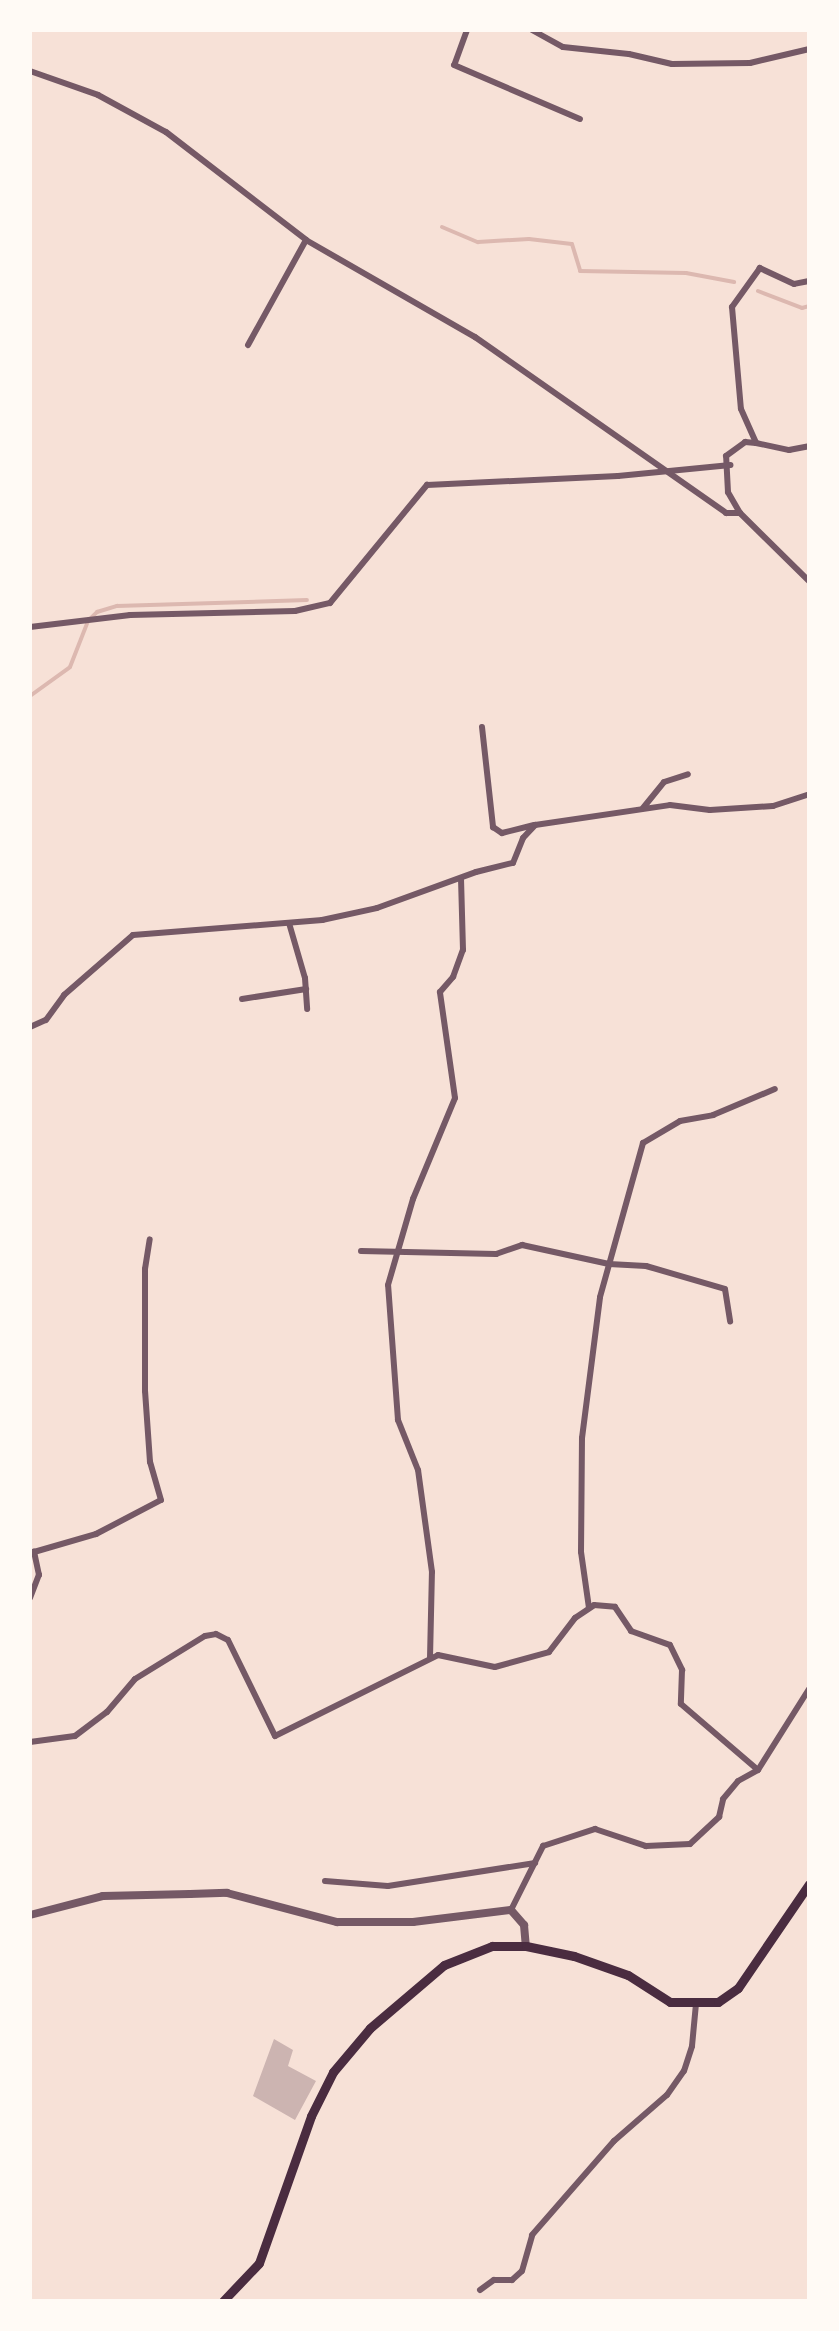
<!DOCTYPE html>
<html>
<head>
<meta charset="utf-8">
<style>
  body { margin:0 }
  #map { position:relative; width:839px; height:2331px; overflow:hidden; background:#f7e1d7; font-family:"Exo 2",sans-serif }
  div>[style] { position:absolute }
  .stream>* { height:4px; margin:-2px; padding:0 2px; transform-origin:2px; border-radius:2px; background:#dcb8b0 }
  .building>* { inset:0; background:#ccb4b1 }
  .minor>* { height:6px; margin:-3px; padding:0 3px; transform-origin:3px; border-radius:3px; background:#755966 }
  .tertiary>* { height:8px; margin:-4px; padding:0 4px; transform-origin:4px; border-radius:4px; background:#755966 }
  .secondary>* { height:9px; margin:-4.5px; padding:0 4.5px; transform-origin:4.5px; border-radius:4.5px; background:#4a2c40 }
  span { translate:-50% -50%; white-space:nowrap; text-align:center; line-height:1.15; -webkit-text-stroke:8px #fffaf5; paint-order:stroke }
  .frame { position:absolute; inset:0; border:32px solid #fffaf5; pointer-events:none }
</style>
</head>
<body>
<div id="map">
  <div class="stream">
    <div style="left:442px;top:227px;width:39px;rotate:23deg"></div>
    <div style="left:478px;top:242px;width:51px;rotate:-3.4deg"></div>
    <div style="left:529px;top:239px;width:43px;rotate:6.6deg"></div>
    <div style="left:572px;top:244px;width:28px;rotate:73deg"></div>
    <div style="left:580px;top:271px;width:106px;rotate:1.1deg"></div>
    <div style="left:686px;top:273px;width:49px;rotate:10.6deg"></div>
    <div style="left:758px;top:291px;width:47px;rotate:21.1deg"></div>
    <div style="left:802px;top:308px;width:7px;rotate:-16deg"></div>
    <div style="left:30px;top:696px;width:49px;rotate:-35.9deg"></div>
    <div style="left:70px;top:667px;width:49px;rotate:-68.6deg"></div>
    <div style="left:88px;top:621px;width:13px;rotate:-45deg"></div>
    <div style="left:97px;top:612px;width:21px;rotate:-17deg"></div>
    <div style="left:117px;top:606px;width:190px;rotate:-1.8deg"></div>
  </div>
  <div class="building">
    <div style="clip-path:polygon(274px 2039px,293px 2050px,288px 2066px,316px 2081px,295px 2120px,253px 2096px)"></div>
  </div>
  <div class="minor">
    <div style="left:467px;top:30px;width:37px;rotate:110deg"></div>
    <div style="left:454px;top:65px;width:137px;rotate:23.2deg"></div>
    <div style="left:532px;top:30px;width:35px;rotate:29deg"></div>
    <div style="left:563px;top:47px;width:66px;rotate:6.1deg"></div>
    <div style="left:629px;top:54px;width:44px;rotate:13.1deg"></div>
    <div style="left:672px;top:64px;width:78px;rotate:-0.7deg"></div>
    <div style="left:750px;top:63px;width:61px;rotate:-13.3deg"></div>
    <div style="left:30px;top:71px;width:72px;rotate:19.4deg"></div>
    <div style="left:98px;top:95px;width:77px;rotate:28.6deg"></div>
    <div style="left:166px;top:132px;width:177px;rotate:37.6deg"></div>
    <div style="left:306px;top:240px;width:195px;rotate:29.9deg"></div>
    <div style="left:475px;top:337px;width:307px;rotate:35deg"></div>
    <div style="left:726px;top:513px;width:14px"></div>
    <div style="left:740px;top:513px;width:97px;rotate:44.6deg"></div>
    <div style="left:809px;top:281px;width:15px;rotate:169deg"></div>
    <div style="left:794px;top:284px;width:38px;rotate:-155deg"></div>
    <div style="left:760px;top:268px;width:48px;rotate:125.7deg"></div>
    <div style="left:732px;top:307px;width:102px;rotate:85deg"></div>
    <div style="left:741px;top:409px;width:37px;rotate:66deg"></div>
    <div style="left:756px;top:443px;width:34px;rotate:12deg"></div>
    <div style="left:789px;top:450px;width:20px;rotate:-11deg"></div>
    <div style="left:248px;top:345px;width:120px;rotate:-61.1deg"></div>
    <div style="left:740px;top:513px;width:24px;rotate:-120deg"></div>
    <div style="left:728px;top:492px;width:36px;rotate:-93deg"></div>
    <div style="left:726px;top:456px;width:24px;rotate:-36deg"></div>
    <div style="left:745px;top:442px;width:11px;rotate:5deg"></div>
    <div style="left:30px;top:627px;width:101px;rotate:-6.8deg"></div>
    <div style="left:130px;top:615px;width:165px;rotate:-1.4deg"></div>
    <div style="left:295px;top:611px;width:36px;rotate:-13deg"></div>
    <div style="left:330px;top:603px;width:153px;rotate:-50.6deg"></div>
    <div style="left:427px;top:485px;width:191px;rotate:-2.7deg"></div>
    <div style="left:618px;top:476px;width:113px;rotate:-5.6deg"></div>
    <div style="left:482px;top:727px;width:101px;rotate:83.7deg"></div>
    <div style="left:493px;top:827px;width:11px;rotate:34deg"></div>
    <div style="left:502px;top:833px;width:33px;rotate:-14deg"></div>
    <div style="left:643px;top:808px;width:33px;rotate:-51deg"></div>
    <div style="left:664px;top:782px;width:25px;rotate:-18deg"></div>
    <div style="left:289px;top:923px;width:57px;rotate:73.8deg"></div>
    <div style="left:305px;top:978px;width:31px;rotate:86deg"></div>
    <div style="left:242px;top:999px;width:65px;rotate:-8.9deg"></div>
    <div style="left:30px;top:1027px;width:17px;rotate:-24deg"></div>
    <div style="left:46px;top:1020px;width:31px;rotate:-54deg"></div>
    <div style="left:64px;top:995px;width:91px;rotate:-41deg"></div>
    <div style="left:133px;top:935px;width:190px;rotate:-4.5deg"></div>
    <div style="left:322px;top:920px;width:56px;rotate:-12.3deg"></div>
    <div style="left:377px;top:908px;width:105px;rotate:-20deg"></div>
    <div style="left:476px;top:872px;width:38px;rotate:-14deg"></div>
    <div style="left:513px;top:863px;width:27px;rotate:-68deg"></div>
    <div style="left:523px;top:838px;width:18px;rotate:-47deg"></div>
    <div style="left:535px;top:825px;width:136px;rotate:-8.4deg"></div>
    <div style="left:670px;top:805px;width:40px;rotate:7.1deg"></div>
    <div style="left:710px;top:810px;width:63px;rotate:-3.6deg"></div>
    <div style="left:773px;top:806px;width:38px;rotate:-18deg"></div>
    <div style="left:361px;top:1251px;width:135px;rotate:1.3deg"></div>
    <div style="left:496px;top:1254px;width:28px;rotate:-19deg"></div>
    <div style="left:522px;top:1245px;width:89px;rotate:12.3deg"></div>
    <div style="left:609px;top:1264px;width:37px;rotate:3deg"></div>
    <div style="left:646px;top:1266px;width:82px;rotate:16.2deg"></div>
    <div style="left:725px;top:1289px;width:33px;rotate:81deg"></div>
    <div style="left:30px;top:1598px;width:25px;rotate:-69deg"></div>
    <div style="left:39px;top:1575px;width:24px;rotate:-102deg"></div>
    <div style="left:34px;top:1552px;width:65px;rotate:-16.2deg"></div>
    <div style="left:96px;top:1534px;width:73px;rotate:-27.6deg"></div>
    <div style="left:161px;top:1500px;width:40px;rotate:-106deg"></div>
    <div style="left:150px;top:1462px;width:71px;rotate:-94deg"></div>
    <div style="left:145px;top:1391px;width:122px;rotate:-90deg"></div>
    <div style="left:145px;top:1269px;width:30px;rotate:-81deg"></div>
    <div style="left:589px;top:1608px;width:57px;rotate:-98.1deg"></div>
    <div style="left:581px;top:1552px;width:114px;rotate:-89.5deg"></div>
    <div style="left:582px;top:1438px;width:142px;rotate:-82.7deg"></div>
    <div style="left:600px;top:1297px;width:160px;rotate:-74.4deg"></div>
    <div style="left:643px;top:1143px;width:43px;rotate:-30.7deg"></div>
    <div style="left:680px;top:1121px;width:34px;rotate:-10deg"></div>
    <div style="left:713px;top:1115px;width:67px;rotate:-22.8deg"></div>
    <div style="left:430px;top:1658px;width:86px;rotate:-88.7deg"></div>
    <div style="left:432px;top:1572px;width:103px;rotate:-97.8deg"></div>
    <div style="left:418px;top:1470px;width:54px;rotate:-111.8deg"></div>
    <div style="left:398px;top:1420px;width:135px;rotate:-94.2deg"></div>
    <div style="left:388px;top:1285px;width:90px;rotate:-73.8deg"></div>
    <div style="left:413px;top:1199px;width:109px;rotate:-67.4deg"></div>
    <div style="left:455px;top:1098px;width:107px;rotate:-98.1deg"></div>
    <div style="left:440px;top:992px;width:20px;rotate:-49deg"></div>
    <div style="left:453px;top:977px;width:29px;rotate:-70deg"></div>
    <div style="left:463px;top:950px;width:70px;rotate:-91.6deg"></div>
    <div style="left:30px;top:1742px;width:45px;rotate:-7.6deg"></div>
    <div style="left:75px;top:1736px;width:40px;rotate:-37deg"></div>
    <div style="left:107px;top:1712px;width:43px;rotate:-49.7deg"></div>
    <div style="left:135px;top:1679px;width:82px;rotate:-31.6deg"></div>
    <div style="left:205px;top:1636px;width:11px;rotate:-10deg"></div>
    <div style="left:216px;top:1634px;width:13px;rotate:27deg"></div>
    <div style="left:228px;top:1640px;width:107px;rotate:63.9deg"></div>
    <div style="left:275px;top:1736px;width:182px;rotate:-26.4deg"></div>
    <div style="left:438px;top:1655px;width:58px;rotate:11.9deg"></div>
    <div style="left:495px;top:1667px;width:56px;rotate:-15.5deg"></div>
    <div style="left:549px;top:1652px;width:43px;rotate:-52.6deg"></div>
    <div style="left:575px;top:1618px;width:23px;rotate:-34deg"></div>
    <div style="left:594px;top:1605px;width:21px;rotate:5deg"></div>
    <div style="left:615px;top:1607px;width:29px;rotate:56deg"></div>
    <div style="left:631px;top:1631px;width:41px;rotate:19.7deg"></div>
    <div style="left:670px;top:1645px;width:28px;rotate:64deg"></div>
    <div style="left:682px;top:1670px;width:34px;rotate:92deg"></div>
    <div style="left:681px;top:1704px;width:101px;rotate:40.6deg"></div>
    <div style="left:758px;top:1770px;width:96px;rotate:-57.8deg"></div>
    <div style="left:325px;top:1881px;width:63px;rotate:4.5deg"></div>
    <div style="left:388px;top:1886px;width:149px;rotate:-8.9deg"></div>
    <div style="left:511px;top:1910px;width:72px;rotate:-63.4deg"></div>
    <div style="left:543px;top:1846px;width:55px;rotate:-18.1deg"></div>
    <div style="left:595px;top:1829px;width:54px;rotate:18.4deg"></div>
    <div style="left:646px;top:1846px;width:44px;rotate:-2.6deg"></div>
    <div style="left:690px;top:1844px;width:40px;rotate:-43deg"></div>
    <div style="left:719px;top:1817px;width:18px;rotate:-77deg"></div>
    <div style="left:723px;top:1799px;width:23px;rotate:-50deg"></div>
    <div style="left:738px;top:1781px;width:23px;rotate:-29deg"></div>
    <div style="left:480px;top:2290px;width:17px;rotate:-36deg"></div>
    <div style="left:494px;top:2280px;width:18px"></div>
    <div style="left:512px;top:2280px;width:13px;rotate:-42deg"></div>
    <div style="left:522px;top:2271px;width:37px;rotate:-74deg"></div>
    <div style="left:532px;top:2235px;width:125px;rotate:-48.9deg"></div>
    <div style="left:614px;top:2141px;width:70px;rotate:-41deg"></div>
    <div style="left:667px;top:2095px;width:29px;rotate:-55deg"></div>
    <div style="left:684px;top:2071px;width:26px;rotate:-72deg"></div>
    <div style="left:692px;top:2046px;width:42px;rotate:-84.6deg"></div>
  </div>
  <div class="tertiary">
    <div style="left:30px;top:1915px;width:75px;rotate:-14.6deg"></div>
    <div style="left:103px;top:1896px;width:87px;rotate:-1.3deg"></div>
    <div style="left:190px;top:1894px;width:37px;rotate:-2deg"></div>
    <div style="left:227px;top:1893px;width:114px;rotate:14.8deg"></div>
    <div style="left:337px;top:1922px;width:76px"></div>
    <div style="left:413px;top:1922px;width:99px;rotate:-7deg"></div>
    <div style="left:511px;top:1910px;width:20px;rotate:49deg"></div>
    <div style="left:524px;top:1925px;width:21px;rotate:85deg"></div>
  </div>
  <div class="secondary">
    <div style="left:223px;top:2301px;width:52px;rotate:-46.5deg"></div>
    <div style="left:259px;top:2263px;width:156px;rotate:-70.5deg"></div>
    <div style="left:311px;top:2116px;width:49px;rotate:-63.4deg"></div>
    <div style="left:333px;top:2072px;width:57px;rotate:-49.9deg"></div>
    <div style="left:370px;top:2028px;width:97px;rotate:-40.4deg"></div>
    <div style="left:444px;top:1965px;width:52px;rotate:-21.6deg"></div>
    <div style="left:492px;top:1946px;width:34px"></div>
    <div style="left:526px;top:1946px;width:49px;rotate:11.8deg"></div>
    <div style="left:574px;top:1956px;width:57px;rotate:19.4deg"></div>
    <div style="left:628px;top:1975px;width:50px;rotate:32.7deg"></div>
    <div style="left:670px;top:2002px;width:48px"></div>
    <div style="left:718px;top:2002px;width:24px;rotate:-35deg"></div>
    <div style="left:738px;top:1988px;width:126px;rotate:-55.7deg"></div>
  </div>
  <div class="frame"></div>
</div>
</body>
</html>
